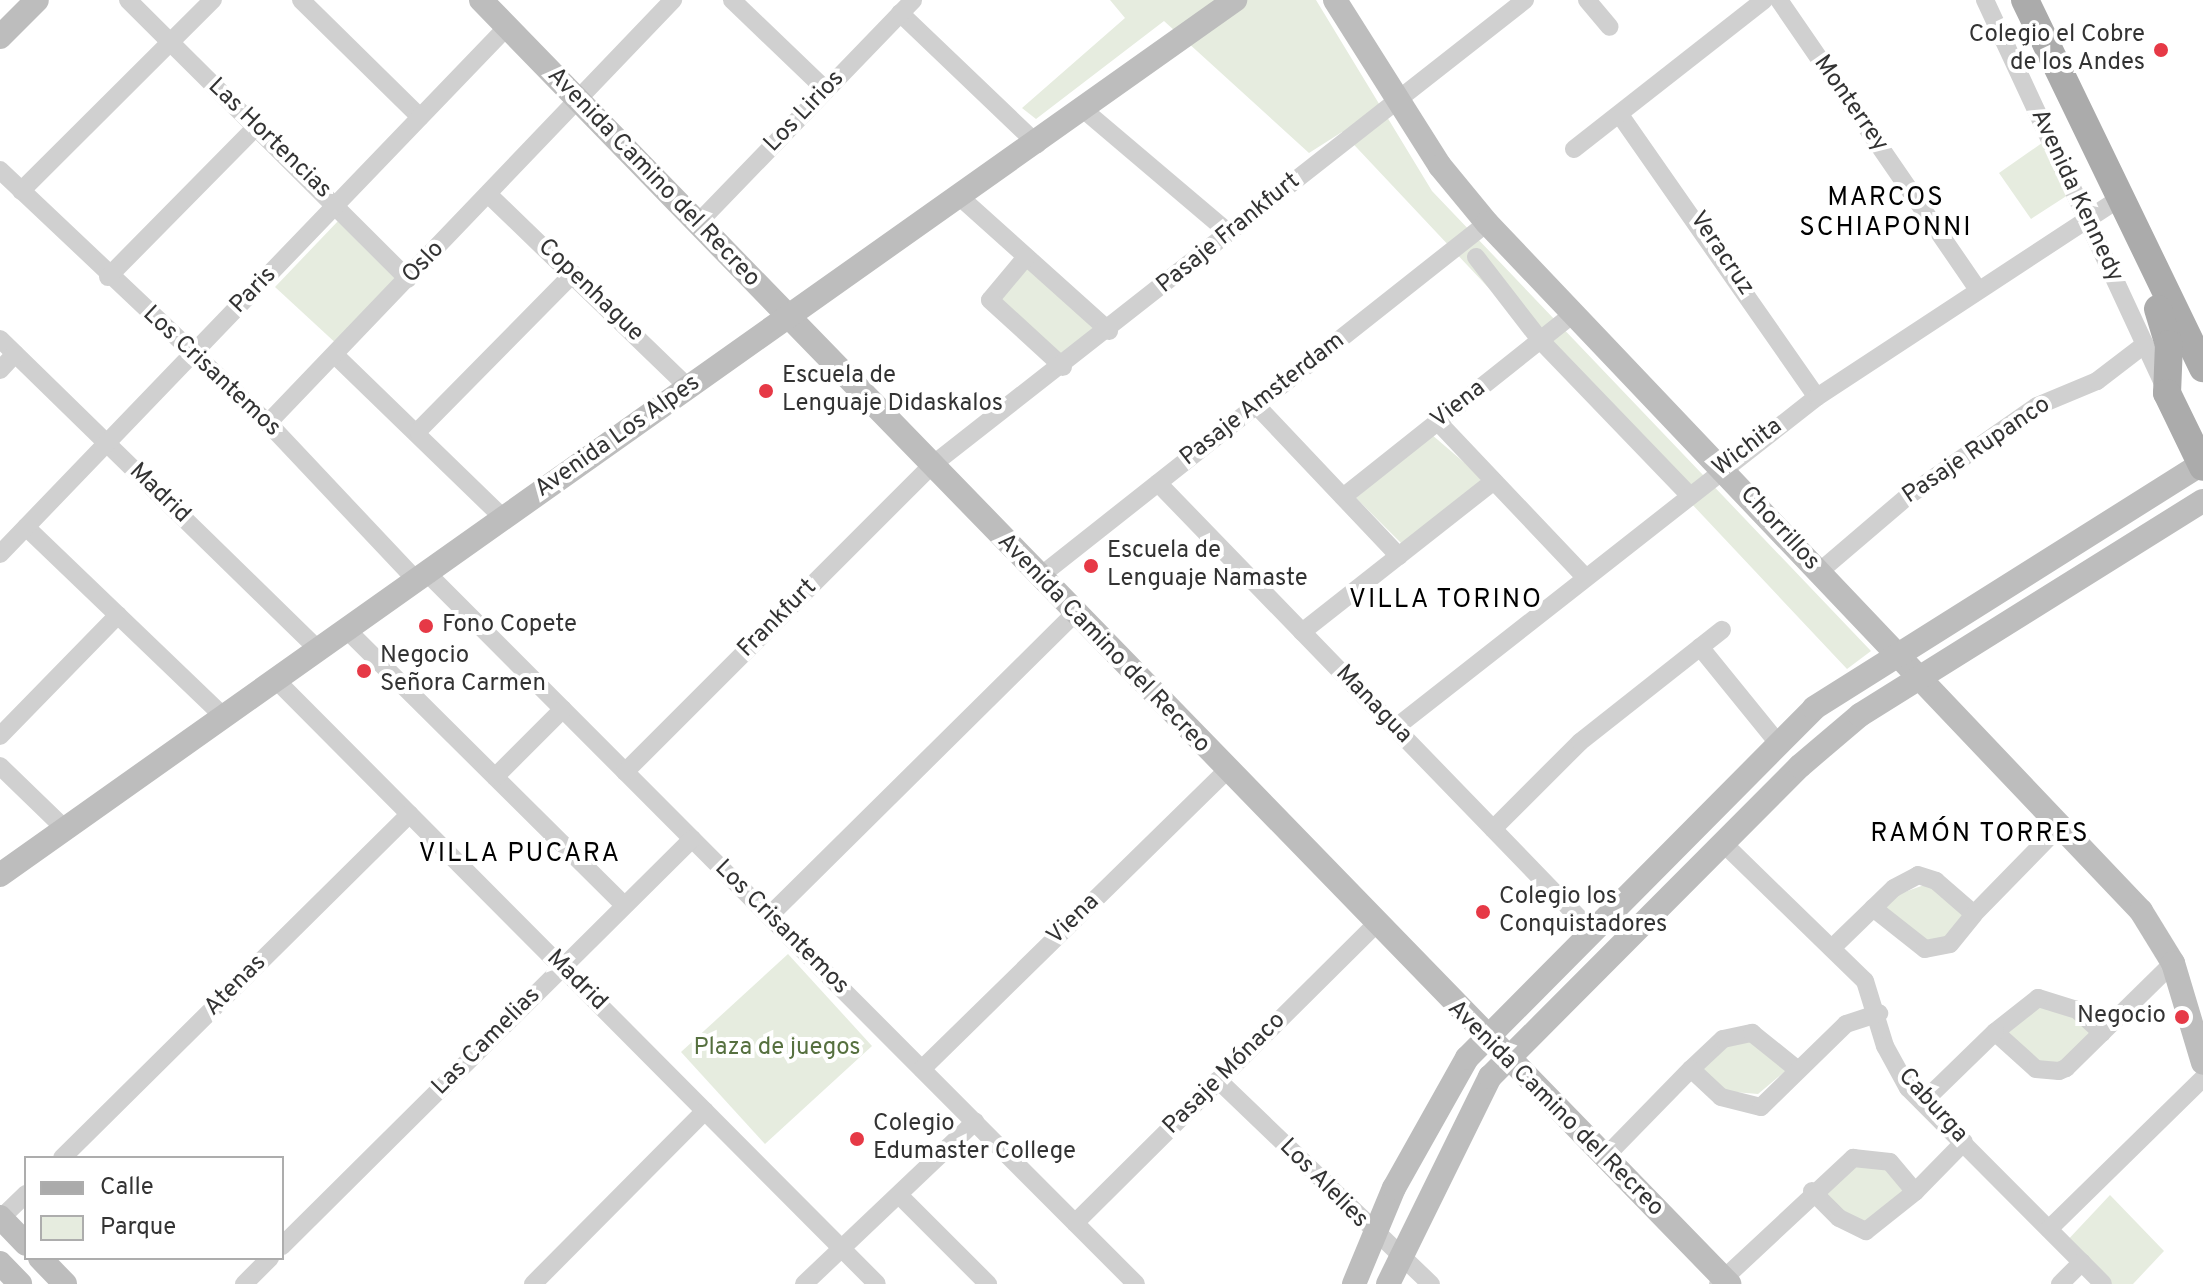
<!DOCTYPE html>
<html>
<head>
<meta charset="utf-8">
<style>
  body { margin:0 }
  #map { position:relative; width:2203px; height:1284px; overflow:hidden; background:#fff; font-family:Overpass,sans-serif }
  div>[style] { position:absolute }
  .green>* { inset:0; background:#e6ecdf }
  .street>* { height:18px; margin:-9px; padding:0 9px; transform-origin:9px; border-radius:9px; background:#d0d0d0 }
  .secondary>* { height:24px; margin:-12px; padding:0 12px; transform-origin:12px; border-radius:12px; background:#bdbdbd }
  .primary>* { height:28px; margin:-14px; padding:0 14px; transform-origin:14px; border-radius:14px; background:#ababab }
  .dots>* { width:22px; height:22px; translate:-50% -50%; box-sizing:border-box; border:4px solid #fff; border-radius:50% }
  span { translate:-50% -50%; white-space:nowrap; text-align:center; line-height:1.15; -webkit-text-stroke:8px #fff; paint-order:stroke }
  .poi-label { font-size:24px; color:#333 }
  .right { translate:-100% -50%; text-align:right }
  .left { translate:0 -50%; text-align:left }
  .street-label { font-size:24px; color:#333 }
  .park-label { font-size:24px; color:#56703f }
  .neighbourhood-label { font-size:26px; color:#000; letter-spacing:2px }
  .legend { position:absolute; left:24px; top:1156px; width:260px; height:104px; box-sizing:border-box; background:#fff; border:2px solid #adadad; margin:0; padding:10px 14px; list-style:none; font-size:24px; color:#333 }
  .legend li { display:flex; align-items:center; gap:16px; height:40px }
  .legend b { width:40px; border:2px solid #adadad }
</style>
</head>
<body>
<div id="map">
  <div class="green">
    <div style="clip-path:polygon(1110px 0,1316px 0,1432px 191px,1871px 651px,1847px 669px,1342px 132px,1309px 153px,1164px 21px,1036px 119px,1022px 108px,1125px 18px)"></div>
    <div style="clip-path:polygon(2042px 143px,2068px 195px,2031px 219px,1999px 173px)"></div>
    <div style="clip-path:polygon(339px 220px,402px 282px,340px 347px,275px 287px)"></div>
    <div style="clip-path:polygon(1024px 263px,1101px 325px,1061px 364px,998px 304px)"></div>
    <div style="clip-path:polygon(1431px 434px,1481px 477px,1479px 484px,1403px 545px,1356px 498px)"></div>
    <div style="clip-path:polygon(1927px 884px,1967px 916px,1947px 940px,1925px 944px,1883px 910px,1899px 894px)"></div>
    <div style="clip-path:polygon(788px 954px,872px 1046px,765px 1144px,681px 1052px)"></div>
    <div style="clip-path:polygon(2029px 1006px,2064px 1010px,2094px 1033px,2063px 1063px,2039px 1064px,2002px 1032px)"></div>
    <div style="clip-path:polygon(1750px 1041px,1790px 1067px,1758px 1094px,1722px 1091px,1701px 1071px,1728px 1046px)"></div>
    <div style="clip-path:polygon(1877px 1162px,1909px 1192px,1866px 1226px,1820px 1194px,1841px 1171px)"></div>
    <div style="clip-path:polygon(2110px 1195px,2164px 1251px,2133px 1284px,2103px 1284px,2064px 1244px)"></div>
  </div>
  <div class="street">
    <div style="left:128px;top:0;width:395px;rotate:44.9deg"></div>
    <div style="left:301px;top:0;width:167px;rotate:44.5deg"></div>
    <div style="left:732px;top:0;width:130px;rotate:43.8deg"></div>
    <div style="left:1587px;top:0;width:35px;rotate:50deg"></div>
    <div style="left:1779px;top:0;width:348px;rotate:55.5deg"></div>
    <div style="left:1985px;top:0;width:425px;rotate:65.1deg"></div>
    <div style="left:900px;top:13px;width:190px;rotate:43.7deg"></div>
    <div style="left:1084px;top:110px;width:190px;rotate:40.3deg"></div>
    <div style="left:1620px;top:115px;width:344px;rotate:55.1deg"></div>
    <div style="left:1574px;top:149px;width:241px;rotate:-38.1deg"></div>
    <div style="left:0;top:170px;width:369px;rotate:43.4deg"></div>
    <div style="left:268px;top:423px;width:216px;rotate:46.7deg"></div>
    <div style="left:21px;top:191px;width:271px;rotate:-44.9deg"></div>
    <div style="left:489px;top:195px;width:278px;rotate:44deg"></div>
    <div style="left:961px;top:198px;width:199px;rotate:41.9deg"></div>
    <div style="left:697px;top:224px;width:311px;rotate:-46deg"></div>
    <div style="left:1026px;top:257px;width:56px;rotate:129.9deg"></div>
    <div style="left:990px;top:300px;width:99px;rotate:42.5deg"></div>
    <div style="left:1476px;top:257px;width:106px;rotate:52.3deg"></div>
    <div style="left:1541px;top:341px;width:212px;rotate:46.1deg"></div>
    <div style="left:108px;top:277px;width:212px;rotate:-45.4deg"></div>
    <div style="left:0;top:339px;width:444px;rotate:44.3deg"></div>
    <div style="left:335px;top:355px;width:234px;rotate:44.1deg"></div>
    <div style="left:0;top:370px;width:22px;rotate:-47deg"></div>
    <div style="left:1256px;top:405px;width:208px;rotate:46.6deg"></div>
    <div style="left:1438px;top:422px;width:214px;rotate:46.5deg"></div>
    <div style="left:268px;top:423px;width:586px;rotate:-46.25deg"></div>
    <div style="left:418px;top:431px;width:221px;rotate:-45.4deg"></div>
    <div style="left:1158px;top:483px;width:620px;rotate:45.92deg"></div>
    <div style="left:1343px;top:497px;width:295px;rotate:-38.5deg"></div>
    <div style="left:26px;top:527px;width:273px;rotate:43.8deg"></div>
    <div style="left:0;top:554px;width:731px;rotate:-46.11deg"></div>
    <div style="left:1819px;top:572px;width:117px;rotate:-40.5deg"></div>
    <div style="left:1908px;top:496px;width:157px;rotate:-34.9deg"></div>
    <div style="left:2037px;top:406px;width:65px;rotate:-22.6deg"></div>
    <div style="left:2097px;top:381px;width:59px;rotate:-37.5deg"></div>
    <div style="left:427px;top:573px;width:1004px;rotate:45.08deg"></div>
    <div style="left:1039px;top:577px;width:571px;rotate:-38.32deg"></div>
    <div style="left:346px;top:629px;width:392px;rotate:44.8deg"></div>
    <div style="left:1302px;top:632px;width:244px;rotate:-38.2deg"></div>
    <div style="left:1700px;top:647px;width:124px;rotate:50.9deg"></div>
    <div style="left:275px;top:679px;width:853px;rotate:45.14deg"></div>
    <div style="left:1395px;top:728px;width:536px;rotate:-38.11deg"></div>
    <div style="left:1817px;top:397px;width:364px;rotate:-33.3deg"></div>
    <div style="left:0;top:736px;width:169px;rotate:-45.7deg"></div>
    <div style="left:0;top:766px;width:91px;rotate:44.1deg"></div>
    <div style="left:625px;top:772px;width:433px;rotate:-45deg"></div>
    <div style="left:931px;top:466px;width:755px;rotate:-38.11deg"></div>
    <div style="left:495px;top:777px;width:96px;rotate:-45deg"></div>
    <div style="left:1493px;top:829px;width:123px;rotate:-45deg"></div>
    <div style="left:1580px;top:742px;width:181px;rotate:-38.3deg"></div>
    <div style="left:1723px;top:843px;width:198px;rotate:44.2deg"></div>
    <div style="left:1865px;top:981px;width:68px;rotate:72.9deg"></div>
    <div style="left:1885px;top:1046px;width:48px;rotate:61.3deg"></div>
    <div style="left:1908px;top:1088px;width:276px;rotate:45.1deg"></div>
    <div style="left:1873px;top:908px;width:66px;rotate:38.3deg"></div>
    <div style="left:1925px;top:949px;width:25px;rotate:-11deg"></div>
    <div style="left:1950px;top:944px;width:38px;rotate:-51deg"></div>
    <div style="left:769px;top:916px;width:429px;rotate:-44.7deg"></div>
    <div style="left:1832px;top:948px;width:86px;rotate:-44.1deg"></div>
    <div style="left:1894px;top:888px;width:27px;rotate:-28deg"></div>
    <div style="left:1918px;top:875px;width:19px;rotate:18deg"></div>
    <div style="left:1936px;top:881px;width:50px;rotate:41deg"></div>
    <div style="left:1974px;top:914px;width:123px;rotate:-45.7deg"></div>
    <div style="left:2102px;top:1033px;width:34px;rotate:-137deg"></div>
    <div style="left:2077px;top:1010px;width:41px;rotate:-162.9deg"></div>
    <div style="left:2038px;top:998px;width:55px;rotate:141.7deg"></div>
    <div style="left:1995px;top:1032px;width:55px;rotate:42.1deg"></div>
    <div style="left:2036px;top:1069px;width:23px;rotate:5deg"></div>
    <div style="left:2059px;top:1071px;width:8px;rotate:-23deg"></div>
    <div style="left:2066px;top:1068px;width:150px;rotate:-44.5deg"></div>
    <div style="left:922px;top:1069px;width:426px;rotate:-44.4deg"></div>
    <div style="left:1691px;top:1069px;width:44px;rotate:-43.2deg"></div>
    <div style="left:1723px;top:1039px;width:30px;rotate:-12deg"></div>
    <div style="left:1752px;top:1033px;width:59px;rotate:38.8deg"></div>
    <div style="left:1218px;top:1080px;width:295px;rotate:43.8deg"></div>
    <div style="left:1923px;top:1102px;width:100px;rotate:-44.2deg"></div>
    <div style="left:62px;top:1158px;width:489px;rotate:-44.7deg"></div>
    <div style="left:1604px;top:1158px;width:124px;rotate:-45.7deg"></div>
    <div style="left:1691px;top:1069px;width:41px;rotate:43deg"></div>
    <div style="left:1721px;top:1097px;width:41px;rotate:14deg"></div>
    <div style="left:1761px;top:1107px;width:119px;rotate:-44.3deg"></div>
    <div style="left:1846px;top:1024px;width:35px;rotate:-18deg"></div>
    <div style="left:1812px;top:1191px;width:38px;rotate:45deg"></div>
    <div style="left:1839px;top:1218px;width:30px;rotate:26deg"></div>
    <div style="left:1866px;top:1231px;width:63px;rotate:-38.5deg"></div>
    <div style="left:899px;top:1195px;width:126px;rotate:45deg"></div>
    <div style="left:1px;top:1218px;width:35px;rotate:-44deg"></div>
    <div style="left:1075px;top:1223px;width:421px;rotate:-44.8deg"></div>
    <div style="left:2049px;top:1229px;width:216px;rotate:-44.4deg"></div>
    <div style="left:282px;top:1246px;width:578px;rotate:-44.79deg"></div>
    <div style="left:244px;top:1284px;width:37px;rotate:-45deg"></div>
    <div style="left:533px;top:1284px;width:244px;rotate:-45.2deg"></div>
    <div style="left:804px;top:1284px;width:236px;rotate:-43.5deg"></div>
    <div style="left:1718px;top:1284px;width:185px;rotate:-43deg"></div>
    <div style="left:1853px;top:1158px;width:37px;rotate:6deg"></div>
    <div style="left:1890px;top:1162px;width:39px;rotate:50deg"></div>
    <div style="left:1915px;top:1192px;width:70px;rotate:-45.6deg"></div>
    <div style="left:2060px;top:1284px;width:31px;rotate:-45deg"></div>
  </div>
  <div class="secondary">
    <div style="left:481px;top:0;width:1791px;rotate:45.81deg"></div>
    <div style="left:1335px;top:0;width:196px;rotate:57.7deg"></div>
    <div style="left:1440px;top:166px;width:74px;rotate:50.5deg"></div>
    <div style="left:1487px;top:223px;width:949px;rotate:46.45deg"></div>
    <div style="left:2141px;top:911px;width:61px;rotate:58.4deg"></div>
    <div style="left:2173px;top:963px;width:104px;rotate:73.3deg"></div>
    <div style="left:0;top:37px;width:52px;rotate:-45deg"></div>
    <div style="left:0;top:875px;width:1514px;rotate:-35.32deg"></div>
    <div style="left:0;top:1217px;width:37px;rotate:46deg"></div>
    <div style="left:40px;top:1258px;width:36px;rotate:46deg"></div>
    <div style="left:0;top:1263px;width:29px;rotate:46deg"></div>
    <div style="left:1354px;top:1284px;width:104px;rotate:-67.4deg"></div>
    <div style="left:1394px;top:1188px;width:149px;rotate:-60.7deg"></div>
    <div style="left:1467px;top:1058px;width:493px;rotate:-45.2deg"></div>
    <div style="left:1814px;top:708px;width:458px;rotate:-32.2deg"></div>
    <div style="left:1388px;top:1284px;width:231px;rotate:-63.8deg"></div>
    <div style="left:1490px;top:1077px;width:439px;rotate:-45.1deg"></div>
    <div style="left:1800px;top:766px;width:79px;rotate:-40.4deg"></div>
    <div style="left:1860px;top:715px;width:404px;rotate:-32deg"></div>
  </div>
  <div class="primary">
    <div style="left:2025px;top:0;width:409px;rotate:64.2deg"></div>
    <div style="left:2158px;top:309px;width:37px;rotate:73deg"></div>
    <div style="left:2169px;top:344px;width:49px;rotate:92.3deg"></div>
    <div style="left:2167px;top:393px;width:82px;rotate:64.1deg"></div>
  </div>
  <div class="dots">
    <div style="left:2161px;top:50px;background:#e63946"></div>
    <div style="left:766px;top:391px;background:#e63946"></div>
    <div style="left:1091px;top:566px;background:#e63946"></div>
    <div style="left:426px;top:626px;background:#e63946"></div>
    <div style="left:364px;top:671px;background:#e63946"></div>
    <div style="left:1483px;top:912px;background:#e63946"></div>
    <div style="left:2182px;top:1017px;background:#e63946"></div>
    <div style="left:857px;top:1139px;background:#e63946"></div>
  </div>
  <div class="poi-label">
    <span class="right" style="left:2145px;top:50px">Colegio el Cobre<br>de los Andes</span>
    <span class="left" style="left:782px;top:391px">Escuela de<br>Lenguaje Didaskalos</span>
    <span class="left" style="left:1107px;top:566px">Escuela de<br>Lenguaje Namaste</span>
    <span class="left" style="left:442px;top:626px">Fono Copete</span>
    <span class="left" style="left:380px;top:671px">Negocio<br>Señora Carmen</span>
    <span class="left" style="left:1499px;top:912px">Colegio los<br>Conquistadores</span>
    <span class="right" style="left:2166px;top:1017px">Negocio</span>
    <span class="left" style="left:873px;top:1139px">Colegio<br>Edumaster College</span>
  </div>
  <div class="street-label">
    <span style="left:1850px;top:104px;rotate:55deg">Monterrey</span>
    <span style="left:805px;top:112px;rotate:-46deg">Los Lirios</span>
    <span style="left:269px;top:139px;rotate:44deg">Las Hortencias</span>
    <span style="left:653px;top:178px;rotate:46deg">Avenida Camino del Recreo</span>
    <span style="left:2076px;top:196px;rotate:65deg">Avenida Kennedy</span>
    <span style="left:1229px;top:234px;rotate:-39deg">Pasaje Frankfurt</span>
    <span style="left:1721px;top:254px;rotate:56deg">Veracruz</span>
    <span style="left:424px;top:263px;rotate:-46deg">Oslo</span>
    <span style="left:254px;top:291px;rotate:-46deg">Paris</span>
    <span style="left:590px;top:291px;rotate:44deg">Copenhague</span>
    <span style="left:211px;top:372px;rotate:43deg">Los Crisantemos</span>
    <span style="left:1263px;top:400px;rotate:-38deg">Pasaje Amsterdam</span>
    <span style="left:1459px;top:405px;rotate:-38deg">Viena</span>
    <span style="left:618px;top:437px;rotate:-35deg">Avenida Los Alpes</span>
    <span style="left:1748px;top:448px;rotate:-37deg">Wichita</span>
    <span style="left:1977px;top:451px;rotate:-34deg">Pasaje Rupanco</span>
    <span style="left:159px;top:494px;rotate:44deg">Madrid</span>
    <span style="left:1779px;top:529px;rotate:47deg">Chorrillos</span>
    <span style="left:778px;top:619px;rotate:-45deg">Frankfurt</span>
    <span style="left:1103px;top:644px;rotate:46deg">Avenida Camino del Recreo</span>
    <span style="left:1373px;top:705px;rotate:46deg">Managua</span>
    <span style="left:1074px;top:920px;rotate:-44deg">Viena</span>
    <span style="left:781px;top:928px;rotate:45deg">Los Crisantemos</span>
    <span style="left:576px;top:981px;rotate:45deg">Madrid</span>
    <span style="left:236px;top:986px;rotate:-45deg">Atenas</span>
    <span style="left:487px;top:1042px;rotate:-45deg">Las Camelias</span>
    <span style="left:1225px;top:1074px;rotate:-45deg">Pasaje Mónaco</span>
    <span style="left:1932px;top:1106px;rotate:48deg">Caburga</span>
    <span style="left:1555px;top:1109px;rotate:45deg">Avenida Camino del Recreo</span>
    <span style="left:1323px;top:1184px;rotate:45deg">Los Alelies</span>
  </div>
  <div class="park-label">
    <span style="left:777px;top:1049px">Plaza de juegos</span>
  </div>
  <div class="neighbourhood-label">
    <span style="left:1886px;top:214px">MARCOS<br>SCHIAPONNI</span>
    <span style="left:1446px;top:601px">VILLA TORINO</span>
    <span style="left:1980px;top:835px">RAMÓN TORRES</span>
    <span style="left:520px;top:855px">VILLA PUCARA</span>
  </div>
  <ul class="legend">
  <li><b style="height:10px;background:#ababab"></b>Calle</li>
  <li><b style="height:22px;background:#e6ecdf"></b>Parque</li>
  </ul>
</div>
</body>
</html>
